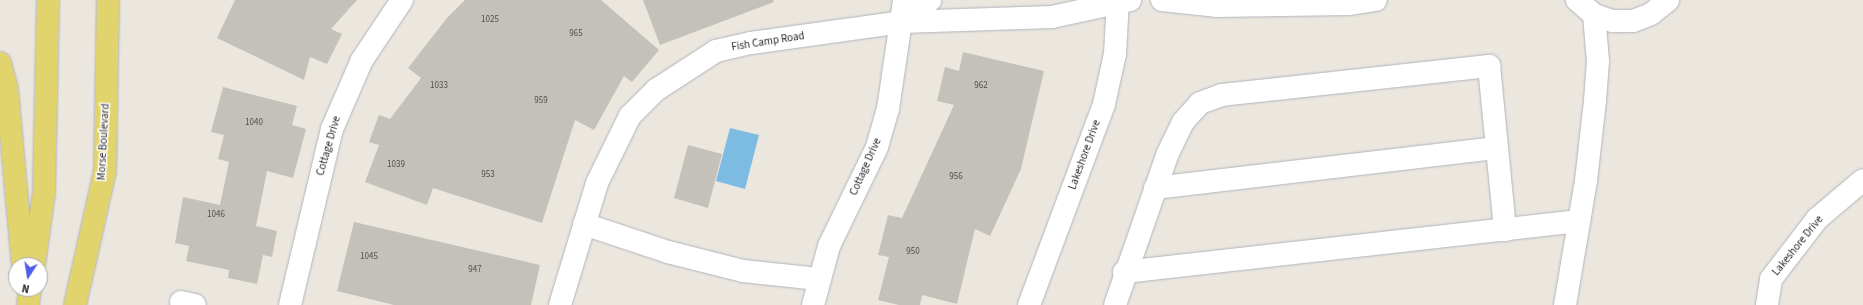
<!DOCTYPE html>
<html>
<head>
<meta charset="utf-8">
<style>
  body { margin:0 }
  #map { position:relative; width:1863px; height:305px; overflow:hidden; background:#ebe7df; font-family:"Source Sans 3",sans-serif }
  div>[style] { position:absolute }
  .water>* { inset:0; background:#7dbce2 }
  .building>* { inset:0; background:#c4c1ba }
  .roads { filter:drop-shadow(0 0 1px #b2b3bd) drop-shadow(0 0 1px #b2b3bd) }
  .minor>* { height:22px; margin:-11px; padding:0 11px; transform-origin:11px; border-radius:11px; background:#fff }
  .major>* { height:22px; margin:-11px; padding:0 11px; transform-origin:11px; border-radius:11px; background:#e2d46d }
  span { translate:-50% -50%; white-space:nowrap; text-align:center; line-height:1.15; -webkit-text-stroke:3px #fff; paint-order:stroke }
  .number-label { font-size:9px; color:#51504f }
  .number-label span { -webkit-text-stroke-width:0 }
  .street-label { font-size:11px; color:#2b2b2b }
  .north { position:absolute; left:8px; top:257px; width:40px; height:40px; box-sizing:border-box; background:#fff; border:1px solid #aaa; border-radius:50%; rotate:192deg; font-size:11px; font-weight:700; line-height:16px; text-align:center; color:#2b2b2b }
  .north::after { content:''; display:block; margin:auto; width:14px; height:18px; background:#505ce7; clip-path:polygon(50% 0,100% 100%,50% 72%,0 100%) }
</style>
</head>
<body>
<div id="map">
  <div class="water">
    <div style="clip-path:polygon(730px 128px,759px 135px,745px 189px,716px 181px)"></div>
  </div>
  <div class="building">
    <div style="clip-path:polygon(235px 0,357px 0,331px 29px,342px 34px,327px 64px,310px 57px,304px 80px,217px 38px)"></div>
    <div style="clip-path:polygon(465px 0,601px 0,659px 50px,632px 82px,624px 76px,594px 130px,575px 120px,542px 223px,433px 188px,427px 205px,365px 182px,379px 145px,369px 142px,379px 115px,390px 119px,421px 78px,408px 68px,447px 18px)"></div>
    <div style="clip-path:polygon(643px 0,773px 0,774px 2px,660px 45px)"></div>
    <div style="clip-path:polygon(963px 52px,1044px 71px,1021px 169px,990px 236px,975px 229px,957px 304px,922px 295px,920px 305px,899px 305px,878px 300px,889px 257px,878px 255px,888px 215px,902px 218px,954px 105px,937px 101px,945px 67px,959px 71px)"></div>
    <div style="clip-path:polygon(223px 87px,297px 106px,292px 125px,306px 129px,293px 178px,267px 171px,256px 226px,277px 231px,272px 257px,263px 255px,257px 284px,228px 278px,229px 270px,186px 261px,189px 246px,175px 243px,183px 197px,220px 205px,229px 162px,218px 159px,224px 135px,211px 132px)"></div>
    <div style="clip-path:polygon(688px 145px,722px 154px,708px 208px,674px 198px)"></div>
    <div style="clip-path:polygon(354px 222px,540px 265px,531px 305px,394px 305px,337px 291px)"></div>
  </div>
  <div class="roads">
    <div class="minor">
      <div style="left:1162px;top:0;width:54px;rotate:6.3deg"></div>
      <div style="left:1216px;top:6px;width:134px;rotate:-0.9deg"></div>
      <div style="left:1350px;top:4px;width:26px;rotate:-9deg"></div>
      <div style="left:1577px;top:0;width:23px;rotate:41deg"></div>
      <div style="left:1594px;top:15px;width:20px;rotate:18deg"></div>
      <div style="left:1613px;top:21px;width:20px"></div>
      <div style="left:1633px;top:21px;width:19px;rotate:-21deg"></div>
      <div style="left:1651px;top:14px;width:22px;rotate:-39deg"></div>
      <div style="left:902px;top:22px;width:36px;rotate:-38deg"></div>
      <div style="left:1155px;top:188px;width:344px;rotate:-6.7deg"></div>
      <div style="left:584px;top:224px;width:89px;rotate:18.4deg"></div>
      <div style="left:668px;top:252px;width:77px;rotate:14.2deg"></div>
      <div style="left:743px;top:271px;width:76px;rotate:6deg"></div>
      <div style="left:1124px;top:272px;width:458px;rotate:-6.4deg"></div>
      <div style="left:181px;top:302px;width:14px;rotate:12deg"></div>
      <div style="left:290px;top:305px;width:181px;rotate:-76.6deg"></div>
      <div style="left:332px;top:129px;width:75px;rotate:-66.5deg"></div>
      <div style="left:362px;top:60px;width:72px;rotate:-56.3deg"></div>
      <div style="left:560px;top:305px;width:127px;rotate:-73.1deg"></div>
      <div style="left:597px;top:183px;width:75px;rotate:-63.8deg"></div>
      <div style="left:630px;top:116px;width:37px;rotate:-45deg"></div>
      <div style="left:656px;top:90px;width:72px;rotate:-33deg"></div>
      <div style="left:716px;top:51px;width:36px;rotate:-13deg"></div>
      <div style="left:751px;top:43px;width:152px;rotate:-7.9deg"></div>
      <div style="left:902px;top:22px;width:150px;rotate:-1.9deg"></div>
      <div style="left:1052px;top:17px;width:80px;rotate:-12.3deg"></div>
      <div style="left:813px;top:305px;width:61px;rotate:-74.8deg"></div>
      <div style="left:829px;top:246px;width:110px;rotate:-64.1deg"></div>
      <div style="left:877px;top:147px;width:40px;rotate:-74deg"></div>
      <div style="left:888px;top:109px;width:110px;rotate:-81.6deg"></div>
      <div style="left:1029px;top:305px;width:215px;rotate:-69.5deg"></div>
      <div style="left:1104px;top:104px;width:51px;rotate:-77.6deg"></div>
      <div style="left:1115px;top:54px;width:54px;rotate:-86.8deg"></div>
      <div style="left:1115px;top:305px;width:161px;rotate:-70.8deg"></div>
      <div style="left:1168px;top:153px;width:34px;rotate:-64deg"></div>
      <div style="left:1183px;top:122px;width:25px;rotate:-48deg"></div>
      <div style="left:1200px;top:103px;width:23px;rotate:-20deg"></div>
      <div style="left:1222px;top:95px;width:269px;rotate:-6.2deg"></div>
      <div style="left:1489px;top:66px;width:165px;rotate:84.4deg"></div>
      <div style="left:1565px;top:305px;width:126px;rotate:-80.4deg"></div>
      <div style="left:1586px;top:181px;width:81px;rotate:-83.6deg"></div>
      <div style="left:1595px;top:101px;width:40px;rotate:-85.7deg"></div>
      <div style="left:1598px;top:61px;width:46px;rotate:-95deg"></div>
      <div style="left:1767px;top:305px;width:26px;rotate:-81deg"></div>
      <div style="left:1771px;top:279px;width:76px;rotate:-52.5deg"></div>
      <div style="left:1817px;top:219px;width:60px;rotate:-40.3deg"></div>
    </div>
    <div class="major">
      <div style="left:0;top:63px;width:28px;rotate:75deg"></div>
      <div style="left:7px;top:90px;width:176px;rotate:84.8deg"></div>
      <div style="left:34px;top:265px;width:74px;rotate:-82.2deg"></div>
      <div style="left:44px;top:192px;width:192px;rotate:-88.8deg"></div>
      <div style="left:28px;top:305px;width:16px;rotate:-83deg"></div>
      <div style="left:75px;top:305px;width:137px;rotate:-77.4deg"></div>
      <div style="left:105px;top:171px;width:171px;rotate:-89deg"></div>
    </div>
  </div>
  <div class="number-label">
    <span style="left:490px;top:20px">1025</span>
    <span style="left:576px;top:34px">965</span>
    <span style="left:439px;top:86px">1033</span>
    <span style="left:981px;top:86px">962</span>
    <span style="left:541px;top:101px">959</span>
    <span style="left:254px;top:123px">1040</span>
    <span style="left:396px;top:165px">1039</span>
    <span style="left:488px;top:175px">953</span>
    <span style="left:956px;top:177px">956</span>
    <span style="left:216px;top:215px">1046</span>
    <span style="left:913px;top:252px">950</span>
    <span style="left:369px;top:257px">1045</span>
    <span style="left:475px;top:270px">947</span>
  </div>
  <div class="street-label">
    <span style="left:768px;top:42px;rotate:-9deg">Fish Camp Road</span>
    <span style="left:104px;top:142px;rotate:-87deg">Morse Boulevard</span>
    <span style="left:329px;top:146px;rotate:-74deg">Cottage Drive</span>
    <span style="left:1085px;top:155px;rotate:-70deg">Lakeshore Drive</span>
    <span style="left:866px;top:167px;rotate:-66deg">Cottage Drive</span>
    <span style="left:1798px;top:246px;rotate:-51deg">Lakeshore Drive</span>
  </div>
  <div class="north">N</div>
</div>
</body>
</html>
